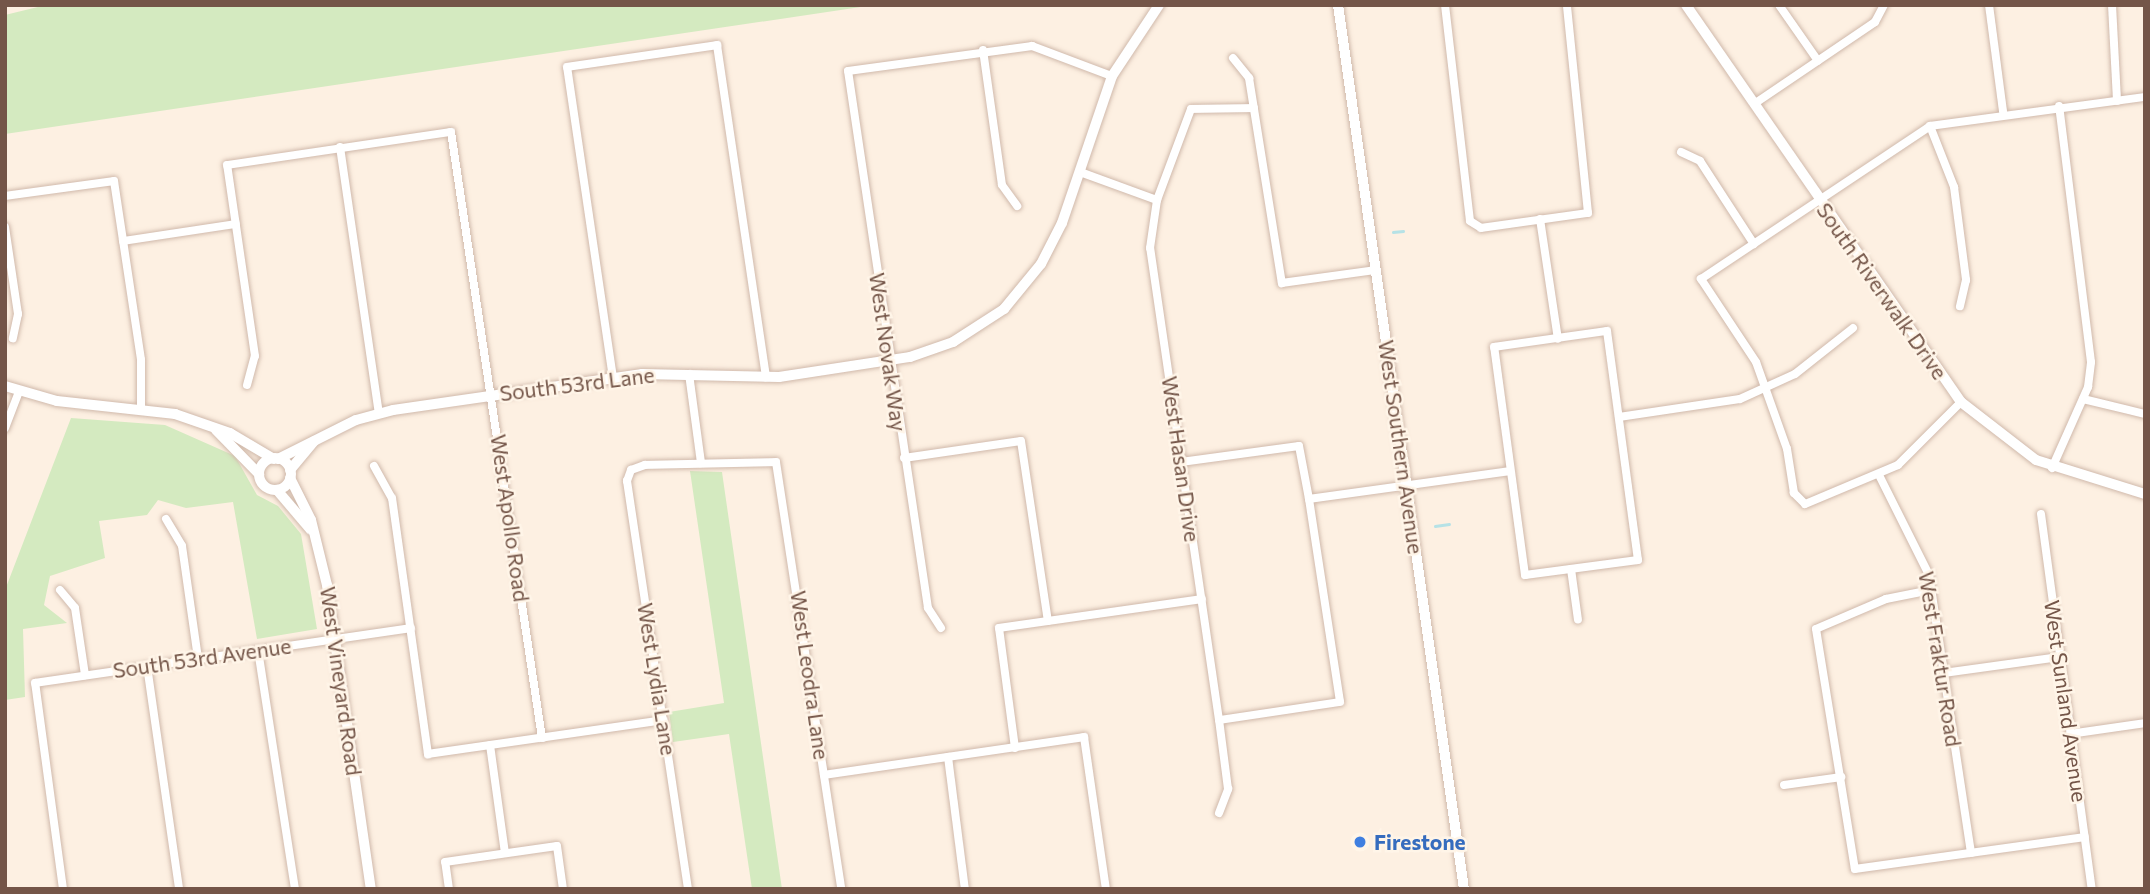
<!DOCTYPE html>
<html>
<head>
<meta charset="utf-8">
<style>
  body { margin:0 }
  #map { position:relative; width:2150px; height:894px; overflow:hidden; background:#fdf0e2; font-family:Commissioner,sans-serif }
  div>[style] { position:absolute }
  .green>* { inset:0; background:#d4eac0 }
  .stream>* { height:2.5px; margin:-1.25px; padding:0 1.25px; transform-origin:1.25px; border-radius:1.25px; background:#b6e2e6 }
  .roads { filter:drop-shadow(0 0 2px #d0b9ab) drop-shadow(0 0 2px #d0b9ab) }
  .street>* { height:8px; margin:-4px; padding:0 4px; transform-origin:4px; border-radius:4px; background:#fff }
  .secondary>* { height:10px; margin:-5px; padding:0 5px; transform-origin:5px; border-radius:5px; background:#fff }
  .secondary>.ring { margin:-5px; padding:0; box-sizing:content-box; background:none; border:10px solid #fff; border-radius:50% }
  .dots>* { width:19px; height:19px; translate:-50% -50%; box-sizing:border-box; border:4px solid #fff5e8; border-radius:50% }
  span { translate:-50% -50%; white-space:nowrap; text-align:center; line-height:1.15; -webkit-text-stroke:5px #fff5e8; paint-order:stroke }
  .street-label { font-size:21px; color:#745548 }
  .shop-label { font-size:21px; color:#366cbe; font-weight:700 }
  .left { translate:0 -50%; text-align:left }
  .frame { position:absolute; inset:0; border:7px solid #745548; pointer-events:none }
</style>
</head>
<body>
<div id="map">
  <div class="green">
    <div style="clip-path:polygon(46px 5px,874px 5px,5px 134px,5px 15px)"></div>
    <div style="clip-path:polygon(71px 418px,165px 425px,235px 456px,257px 495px,278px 506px,301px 534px,317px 629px,257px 639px,233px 502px,186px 508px,158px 500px,147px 515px,99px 521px,105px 558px,50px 576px,44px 605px,67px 623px,23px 629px,25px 697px,5px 700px,5px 590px)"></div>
    <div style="clip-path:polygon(690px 471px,722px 472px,782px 889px,752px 889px,729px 734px,673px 742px,669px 712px,724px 703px)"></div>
  </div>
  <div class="stream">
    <div style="left:1393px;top:232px;width:10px;rotate:-6deg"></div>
    <div style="left:1435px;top:526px;width:14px;rotate:-8deg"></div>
  </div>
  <div class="roads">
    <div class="street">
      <div style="left:1445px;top:5px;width:217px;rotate:83.4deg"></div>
      <div style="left:1470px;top:221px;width:13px;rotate:32deg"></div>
      <div style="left:1481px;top:228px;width:108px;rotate:-8deg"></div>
      <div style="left:1588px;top:213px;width:209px;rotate:-95.8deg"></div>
      <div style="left:1779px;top:5px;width:68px;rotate:55.1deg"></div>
      <div style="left:1989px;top:5px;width:108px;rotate:82.5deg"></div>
      <div style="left:2112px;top:5px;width:96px;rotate:87deg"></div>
      <div style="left:983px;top:50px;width:136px;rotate:82deg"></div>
      <div style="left:1002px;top:185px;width:26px;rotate:54deg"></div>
      <div style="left:1233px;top:58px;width:26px;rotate:51deg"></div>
      <div style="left:1249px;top:78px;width:208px;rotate:80.9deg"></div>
      <div style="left:1282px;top:283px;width:95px;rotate:-7.9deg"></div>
      <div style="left:1754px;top:104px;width:146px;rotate:-34.1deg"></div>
      <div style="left:1875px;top:22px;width:19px;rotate:-62deg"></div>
      <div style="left:1930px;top:126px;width:66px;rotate:68.5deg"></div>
      <div style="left:1954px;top:187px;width:94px;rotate:82.6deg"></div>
      <div style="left:1966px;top:280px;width:27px;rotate:103deg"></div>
      <div style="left:340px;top:147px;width:269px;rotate:81.7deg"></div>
      <div style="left:1681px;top:152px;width:21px;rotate:25deg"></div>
      <div style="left:1700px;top:161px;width:99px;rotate:57deg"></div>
      <div style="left:1080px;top:172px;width:82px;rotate:20deg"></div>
      <div style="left:5px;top:196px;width:110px;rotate:-7.8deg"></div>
      <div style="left:114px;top:181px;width:181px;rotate:81.4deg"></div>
      <div style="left:141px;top:360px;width:47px;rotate:90deg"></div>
      <div style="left:1540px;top:219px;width:121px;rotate:81.5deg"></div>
      <div style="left:5px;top:227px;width:88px;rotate:81.5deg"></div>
      <div style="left:18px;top:314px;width:25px;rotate:102deg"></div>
      <div style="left:123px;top:241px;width:114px;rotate:-8.6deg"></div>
      <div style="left:1607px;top:331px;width:231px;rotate:82.3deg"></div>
      <div style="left:1638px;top:560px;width:114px;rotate:172.4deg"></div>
      <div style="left:1525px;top:575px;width:230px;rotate:-97.7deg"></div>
      <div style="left:1494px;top:347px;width:114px;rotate:-8.1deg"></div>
      <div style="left:689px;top:374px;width:90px;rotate:82.3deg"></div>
      <div style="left:613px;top:378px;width:314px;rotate:-98.4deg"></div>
      <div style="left:567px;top:67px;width:152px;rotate:-8.3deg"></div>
      <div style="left:717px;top:45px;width:336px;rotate:81.6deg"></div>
      <div style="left:247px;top:385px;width:30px;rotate:-75deg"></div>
      <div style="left:255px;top:356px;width:193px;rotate:-98.3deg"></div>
      <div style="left:227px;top:165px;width:226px;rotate:-8.4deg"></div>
      <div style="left:451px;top:132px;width:613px;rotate:81.46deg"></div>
      <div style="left:2083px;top:399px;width:64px;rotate:13.6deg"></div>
      <div style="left:1961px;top:402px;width:89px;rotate:135deg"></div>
      <div style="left:1898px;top:465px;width:101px;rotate:157.2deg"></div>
      <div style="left:1805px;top:504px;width:16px;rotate:-135deg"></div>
      <div style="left:1794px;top:493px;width:45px;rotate:-99deg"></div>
      <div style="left:1787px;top:449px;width:92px;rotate:-109.6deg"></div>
      <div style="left:1756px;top:362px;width:100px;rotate:-123.5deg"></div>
      <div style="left:1701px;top:279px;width:275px;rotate:-33.7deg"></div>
      <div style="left:1930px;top:126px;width:217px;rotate:-7.7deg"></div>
      <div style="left:1619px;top:417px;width:122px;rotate:-8.5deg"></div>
      <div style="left:1740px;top:399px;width:60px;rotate:-24.4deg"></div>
      <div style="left:1795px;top:374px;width:74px;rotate:-38.4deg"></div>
      <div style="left:5px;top:428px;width:39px;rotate:-69deg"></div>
      <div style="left:904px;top:458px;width:118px;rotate:-8.3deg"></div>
      <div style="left:1021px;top:441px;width:182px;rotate:81.5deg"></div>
      <div style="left:1181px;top:462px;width:119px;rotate:-7.7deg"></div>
      <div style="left:1299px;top:446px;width:54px;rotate:79.3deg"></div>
      <div style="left:1309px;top:499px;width:205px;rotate:81.3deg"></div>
      <div style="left:1340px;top:702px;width:122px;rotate:171.5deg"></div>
      <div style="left:374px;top:466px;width:37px;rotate:61deg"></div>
      <div style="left:392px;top:498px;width:259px;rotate:82deg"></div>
      <div style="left:428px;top:754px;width:238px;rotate:-8.2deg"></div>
      <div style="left:2052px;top:468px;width:89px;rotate:-66deg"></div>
      <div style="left:2088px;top:387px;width:25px;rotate:-83deg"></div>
      <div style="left:2091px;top:362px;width:258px;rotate:-97.1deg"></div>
      <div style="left:1879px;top:475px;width:112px;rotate:63.4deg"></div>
      <div style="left:1929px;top:575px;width:281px;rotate:81.4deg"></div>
      <div style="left:1309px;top:499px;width:203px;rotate:-7.9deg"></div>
      <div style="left:2041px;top:514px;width:378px;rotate:82.3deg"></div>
      <div style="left:166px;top:519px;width:31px;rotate:59deg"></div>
      <div style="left:182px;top:546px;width:113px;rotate:81.9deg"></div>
      <div style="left:1571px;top:569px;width:51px;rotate:82.2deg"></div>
      <div style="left:60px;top:590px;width:23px;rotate:50deg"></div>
      <div style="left:75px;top:608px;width:68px;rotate:81.5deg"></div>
      <div style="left:1931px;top:590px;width:46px;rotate:168.7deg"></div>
      <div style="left:1886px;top:599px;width:76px;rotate:156.8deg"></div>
      <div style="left:1816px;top:629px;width:243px;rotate:80.8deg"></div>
      <div style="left:1855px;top:869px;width:232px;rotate:-7.9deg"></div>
      <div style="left:941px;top:628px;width:24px;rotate:-123deg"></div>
      <div style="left:928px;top:608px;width:543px;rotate:-98.47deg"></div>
      <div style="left:848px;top:71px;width:186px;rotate:-7.7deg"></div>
      <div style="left:1032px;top:46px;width:85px;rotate:20.6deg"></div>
      <div style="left:258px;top:650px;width:242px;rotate:81.2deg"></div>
      <div style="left:147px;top:666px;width:225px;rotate:81.8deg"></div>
      <div style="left:1944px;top:673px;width:116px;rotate:-7.9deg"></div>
      <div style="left:2070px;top:734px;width:76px;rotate:-8.3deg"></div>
      <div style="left:490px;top:745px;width:109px;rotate:82.1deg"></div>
      <div style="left:1015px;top:748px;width:121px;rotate:-97.6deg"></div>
      <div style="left:999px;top:628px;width:205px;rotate:-8.1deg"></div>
      <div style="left:948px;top:757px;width:133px;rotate:82.7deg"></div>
      <div style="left:824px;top:775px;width:263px;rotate:-8.3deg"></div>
      <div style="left:1084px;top:737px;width:154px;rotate:81.8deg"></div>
      <div style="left:1784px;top:785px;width:58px;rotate:-8deg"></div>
      <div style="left:1219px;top:813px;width:26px;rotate:-69deg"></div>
      <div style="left:1228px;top:789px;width:70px;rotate:-97.4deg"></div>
      <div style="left:1219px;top:720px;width:477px;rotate:-98.3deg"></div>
      <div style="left:1150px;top:248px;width:49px;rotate:-81.7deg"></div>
      <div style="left:1157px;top:200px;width:97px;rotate:-69.5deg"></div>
      <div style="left:1191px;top:109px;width:63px;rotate:-0.9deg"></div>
      <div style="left:63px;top:889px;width:208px;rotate:-97.7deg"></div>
      <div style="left:35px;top:683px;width:380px;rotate:-8.3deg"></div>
      <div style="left:449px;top:889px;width:27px;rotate:-98deg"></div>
      <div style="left:445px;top:862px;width:113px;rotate:-8.1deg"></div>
      <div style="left:557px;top:846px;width:43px;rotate:82.1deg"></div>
      <div style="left:688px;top:889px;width:413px;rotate:-98.5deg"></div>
      <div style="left:627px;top:481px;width:12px;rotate:-70deg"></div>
      <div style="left:631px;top:470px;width:15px;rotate:-20deg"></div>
      <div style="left:645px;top:465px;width:131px;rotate:-1.3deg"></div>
      <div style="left:776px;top:462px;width:432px;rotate:81.3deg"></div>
    </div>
    <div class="secondary">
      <div style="left:1338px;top:5px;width:893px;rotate:81.89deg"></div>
      <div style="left:1686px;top:5px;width:483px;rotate:55.3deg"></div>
      <div style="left:1961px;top:402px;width:95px;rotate:37.7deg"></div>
      <div style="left:2036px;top:460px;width:114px;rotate:17.3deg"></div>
      <div style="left:5px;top:386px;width:54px;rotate:16.1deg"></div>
      <div style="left:57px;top:401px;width:119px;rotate:6.3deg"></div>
      <div style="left:175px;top:414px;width:58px;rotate:19.1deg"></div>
      <div style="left:230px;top:433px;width:51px;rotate:30.6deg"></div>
      <div style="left:216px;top:430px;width:62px;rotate:45.7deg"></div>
      <div class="ring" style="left:259px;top:458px;width:22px;height:22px"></div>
      <div style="left:278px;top:459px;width:87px;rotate:-26.6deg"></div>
      <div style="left:356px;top:420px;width:38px;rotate:-15deg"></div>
      <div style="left:393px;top:410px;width:252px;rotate:-8.2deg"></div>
      <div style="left:642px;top:374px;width:137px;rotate:1.3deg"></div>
      <div style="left:779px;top:377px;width:133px;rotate:-8.7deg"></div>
      <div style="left:910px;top:357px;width:46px;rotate:-19.2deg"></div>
      <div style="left:953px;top:342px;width:61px;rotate:-32.9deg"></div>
      <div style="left:1004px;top:309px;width:58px;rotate:-50.6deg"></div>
      <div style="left:1041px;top:264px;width:46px;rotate:-62.9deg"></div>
      <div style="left:1062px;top:223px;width:155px;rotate:-71.2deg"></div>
      <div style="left:1112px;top:76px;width:85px;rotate:-56.5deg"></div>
      <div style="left:290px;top:470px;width:38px;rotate:-50deg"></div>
      <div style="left:290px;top:478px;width:47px;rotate:63.4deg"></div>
      <div style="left:311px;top:520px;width:67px;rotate:76.2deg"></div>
      <div style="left:327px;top:585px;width:307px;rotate:81.8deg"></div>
      <div style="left:277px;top:490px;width:52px;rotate:49.6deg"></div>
    </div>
  </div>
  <div class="dots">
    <div style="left:1360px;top:842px;background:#3f7fe0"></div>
  </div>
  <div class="street-label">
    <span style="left:1882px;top:291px;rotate:55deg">South Riverwalk Drive</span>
    <span style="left:888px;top:352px;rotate:82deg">West Novak Way</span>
    <span style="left:577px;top:384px;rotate:-7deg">South 53rd Lane</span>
    <span style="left:1401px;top:447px;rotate:82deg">West Southern Avenue</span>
    <span style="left:1181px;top:459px;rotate:82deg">West Hasan Drive</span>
    <span style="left:510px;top:518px;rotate:82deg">West Apollo Road</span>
    <span style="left:202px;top:658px;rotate:-8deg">South 53rd Avenue</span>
    <span style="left:1940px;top:659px;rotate:81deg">West Fraktur Road</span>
    <span style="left:810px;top:675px;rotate:82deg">West Leodra Lane</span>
    <span style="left:657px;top:679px;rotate:81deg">West Lydia Lane</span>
    <span style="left:341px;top:681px;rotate:82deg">West Vineyard Road</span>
    <span style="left:2066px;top:701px;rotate:82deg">West Sunland Avenue</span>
  </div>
  <div class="shop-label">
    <span class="left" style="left:1374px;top:842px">Firestone</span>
  </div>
  <div class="frame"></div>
</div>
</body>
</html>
